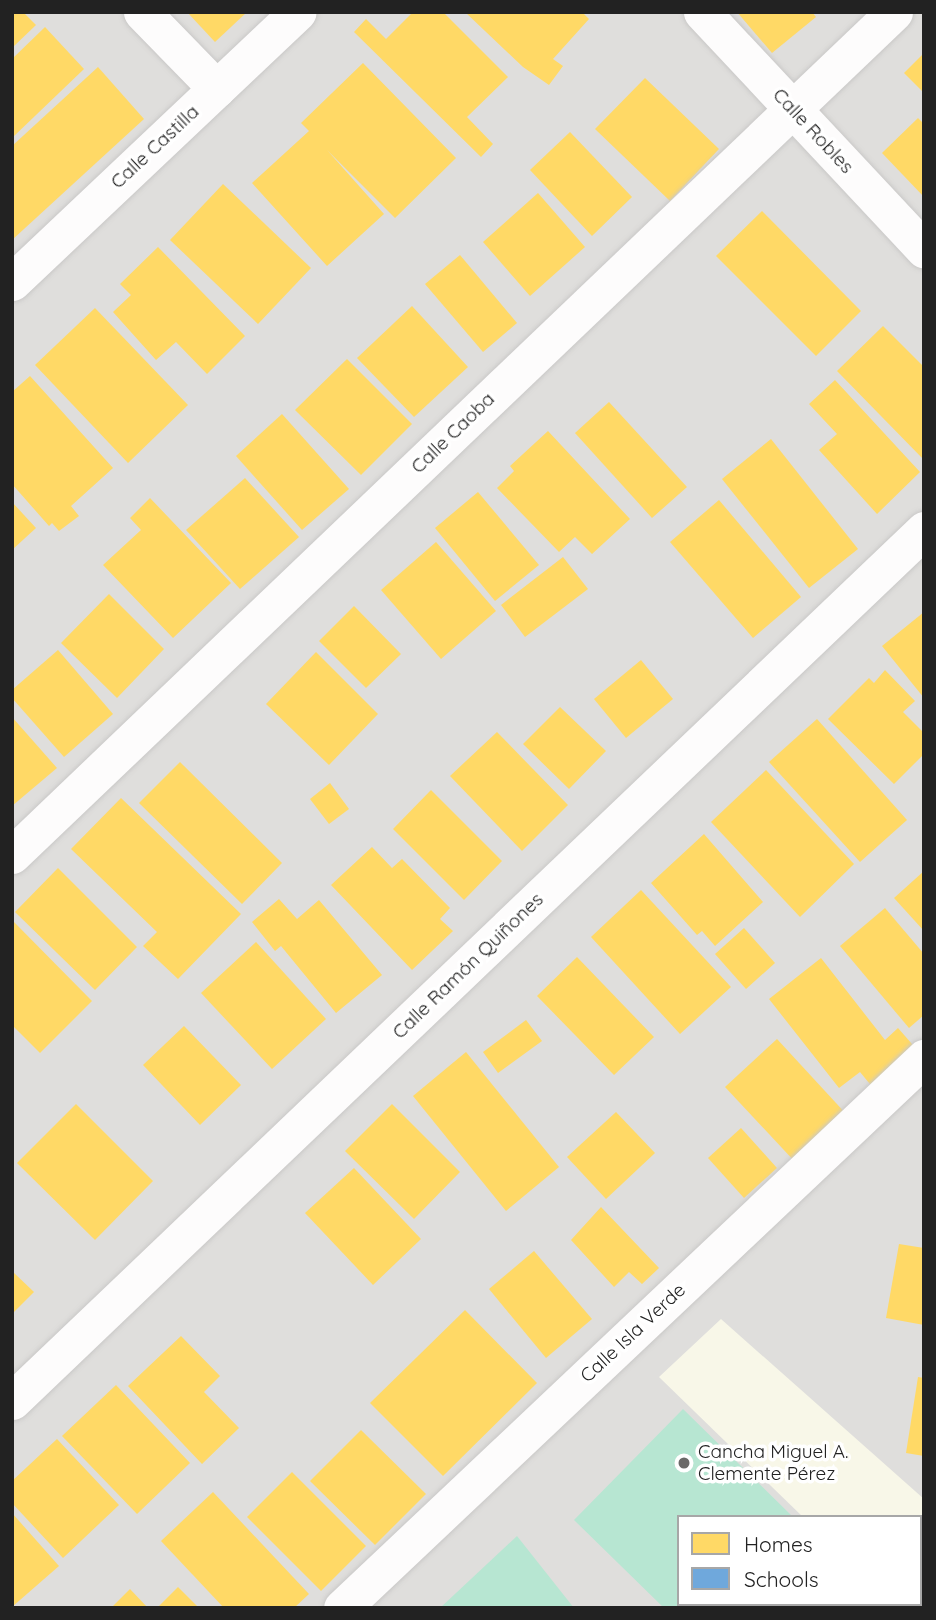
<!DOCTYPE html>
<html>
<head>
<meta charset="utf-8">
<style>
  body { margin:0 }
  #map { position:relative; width:936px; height:1620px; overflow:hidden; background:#f0eeeb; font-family:Quicksand,sans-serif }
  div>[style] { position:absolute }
  .residential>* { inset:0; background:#dfdedc }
  .education>* { inset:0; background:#f8f7e8 }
  .pitch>* { inset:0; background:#b7e6d2 }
  .homes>* { inset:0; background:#ffd966 }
  .schools>* { inset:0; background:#6fa8dc }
  .roads { filter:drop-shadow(0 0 2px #c9c8c7) drop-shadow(0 0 2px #c9c8c7) }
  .minor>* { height:37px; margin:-18.5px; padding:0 18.5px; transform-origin:18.5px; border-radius:18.5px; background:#fdfcfc }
  .dots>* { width:19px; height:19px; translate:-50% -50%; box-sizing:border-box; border:4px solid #fff; border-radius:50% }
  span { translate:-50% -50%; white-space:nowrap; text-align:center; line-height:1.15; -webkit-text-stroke:7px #fff; paint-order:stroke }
  .street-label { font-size:19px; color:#222 }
  .poi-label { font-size:19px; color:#222 }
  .left { translate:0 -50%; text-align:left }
  .frame { position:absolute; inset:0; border:14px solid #222; pointer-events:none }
  .legend { position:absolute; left:677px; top:1515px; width:245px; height:91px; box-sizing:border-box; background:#fff; border:2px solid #a7a7a7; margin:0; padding:9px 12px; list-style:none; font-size:21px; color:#222 }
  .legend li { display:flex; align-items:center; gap:14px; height:35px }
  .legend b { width:35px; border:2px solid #a7a7a7 }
</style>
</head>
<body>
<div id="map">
  <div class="residential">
    <div style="clip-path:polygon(evenodd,12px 12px,924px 12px,924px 1608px,12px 1608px,12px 12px,679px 1517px,920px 1517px,920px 1604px,679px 1604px,679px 1517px)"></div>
  </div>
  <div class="education">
    <div style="clip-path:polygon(721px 1319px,924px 1499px,924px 1608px,835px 1608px,836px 1604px,920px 1604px,920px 1517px,803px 1517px,659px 1377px)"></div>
  </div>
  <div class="pitch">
    <div style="clip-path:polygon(683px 1409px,793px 1517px,679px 1517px,679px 1604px,807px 1604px,804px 1608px,664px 1608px,574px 1520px)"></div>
    <div style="clip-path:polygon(517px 1536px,574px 1608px,440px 1608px)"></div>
  </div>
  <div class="homes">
    <div style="clip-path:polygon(12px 12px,23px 12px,36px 25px,12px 48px)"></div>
    <div style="clip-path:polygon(187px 12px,247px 12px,215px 42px)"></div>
    <div style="clip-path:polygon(413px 12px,443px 12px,508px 77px,467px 117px,493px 144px,481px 157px,354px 32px,366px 19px,386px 39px)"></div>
    <div style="clip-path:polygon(465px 12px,582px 12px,589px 19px,553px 59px,563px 66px,549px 85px,523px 67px)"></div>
    <div style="clip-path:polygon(737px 12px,812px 12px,816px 17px,772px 53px)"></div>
    <div style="clip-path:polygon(45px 27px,84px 69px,12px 138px,12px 59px)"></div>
    <div style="clip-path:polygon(924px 53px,924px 93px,904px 73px)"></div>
    <div style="clip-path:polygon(363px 63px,456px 158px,395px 218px,327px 150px,384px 214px,327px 266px,252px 183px,309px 131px,301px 123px)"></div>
    <div style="clip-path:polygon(98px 67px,144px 119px,12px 240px,12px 146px)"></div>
    <div style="clip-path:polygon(645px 78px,719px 149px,670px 201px,595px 129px)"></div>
    <div style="clip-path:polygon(918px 118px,924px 124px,924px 197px,882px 153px)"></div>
    <div style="clip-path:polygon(570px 132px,632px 197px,592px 236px,530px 170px)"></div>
    <div style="clip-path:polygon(223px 184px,311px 268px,258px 324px,170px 240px)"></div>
    <div style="clip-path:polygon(538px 193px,585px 247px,530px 296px,483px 242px)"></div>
    <div style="clip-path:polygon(762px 211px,861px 311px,816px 356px,716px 256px)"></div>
    <div style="clip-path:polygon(158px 247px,245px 336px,207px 374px,176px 342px,156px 360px,113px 312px,131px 295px,120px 284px)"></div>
    <div style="clip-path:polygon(460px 255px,517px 323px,483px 352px,425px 284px)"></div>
    <div style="clip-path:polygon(412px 306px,468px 367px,414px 417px,357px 358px)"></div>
    <div style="clip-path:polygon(95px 308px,188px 405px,128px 463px,35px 365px)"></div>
    <div style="clip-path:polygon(883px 326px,924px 367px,924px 460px,837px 371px)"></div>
    <div style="clip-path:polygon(347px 359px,412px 424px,361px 475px,295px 410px)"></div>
    <div style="clip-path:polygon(30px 376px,113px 468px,71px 506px,79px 516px,59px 531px,52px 523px,49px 526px,12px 484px,12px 392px)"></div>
    <div style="clip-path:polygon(835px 380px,920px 472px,877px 514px,819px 450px,837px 434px,809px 404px)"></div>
    <div style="clip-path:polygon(609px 402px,687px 487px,652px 518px,575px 433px)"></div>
    <div style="clip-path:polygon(282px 414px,349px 489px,302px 530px,236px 456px)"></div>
    <div style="clip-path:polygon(548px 431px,630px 519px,592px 554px,575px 537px,559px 552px,497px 488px,514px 471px,510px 466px)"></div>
    <div style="clip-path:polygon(771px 439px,858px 549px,809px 588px,722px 479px)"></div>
    <div style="clip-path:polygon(245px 478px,299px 537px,240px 589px,186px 530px)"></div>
    <div style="clip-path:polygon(478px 492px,539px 565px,495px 601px,435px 528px)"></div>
    <div style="clip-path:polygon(150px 498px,231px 583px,173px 638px,103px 565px,141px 530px,130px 518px)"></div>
    <div style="clip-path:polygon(719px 500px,801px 597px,753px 638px,670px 542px)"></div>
    <div style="clip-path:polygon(12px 502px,36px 528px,12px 550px)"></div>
    <div style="clip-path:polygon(436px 542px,496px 611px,441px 659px,381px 590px)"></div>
    <div style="clip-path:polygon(563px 557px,588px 589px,525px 637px,501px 605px)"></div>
    <div style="clip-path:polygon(109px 594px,164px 649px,117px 698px,61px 643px)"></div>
    <div style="clip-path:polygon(354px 606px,401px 654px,366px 688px,319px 641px)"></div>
    <div style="clip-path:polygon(924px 612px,924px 698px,882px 646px)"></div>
    <div style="clip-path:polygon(58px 650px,113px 714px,64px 757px,12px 698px,12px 690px)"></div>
    <div style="clip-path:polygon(316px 652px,378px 714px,329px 765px,266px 704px)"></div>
    <div style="clip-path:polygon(641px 660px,673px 699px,626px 738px,594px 699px)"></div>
    <div style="clip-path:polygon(885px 670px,915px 701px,903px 712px,924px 733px,924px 754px,894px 784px,828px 719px,869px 678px,874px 683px)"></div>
    <div style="clip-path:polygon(560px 707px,606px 751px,569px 789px,523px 744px)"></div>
    <div style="clip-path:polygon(12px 717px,57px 768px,12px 806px)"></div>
    <div style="clip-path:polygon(817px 719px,907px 820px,860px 862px,769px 762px)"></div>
    <div style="clip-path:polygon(497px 732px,568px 805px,522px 851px,450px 776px)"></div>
    <div style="clip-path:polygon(180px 762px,282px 863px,242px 904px,139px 803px)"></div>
    <div style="clip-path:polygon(766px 770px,854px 864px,800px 917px,711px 822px)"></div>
    <div style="clip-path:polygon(330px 783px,349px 809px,329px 824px,310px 799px)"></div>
    <div style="clip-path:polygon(431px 790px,502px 861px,464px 900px,393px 829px)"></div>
    <div style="clip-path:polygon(121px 798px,241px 914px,178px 979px,143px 946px,157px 932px,71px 849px)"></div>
    <div style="clip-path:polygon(704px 834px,763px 902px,715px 946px,702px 931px,697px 935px,651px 883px)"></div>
    <div style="clip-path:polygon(372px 847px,392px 868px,402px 859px,450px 908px,440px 919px,453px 931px,412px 970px,331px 885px)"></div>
    <div style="clip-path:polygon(58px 868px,137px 947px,95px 990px,15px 912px)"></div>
    <div style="clip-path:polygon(924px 871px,924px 931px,894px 898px)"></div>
    <div style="clip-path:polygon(641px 890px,731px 987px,680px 1034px,591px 937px)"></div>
    <div style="clip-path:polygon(279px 899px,297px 919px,319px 900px,382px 975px,336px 1013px,281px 946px,275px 951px,252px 922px)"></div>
    <div style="clip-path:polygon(885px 908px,924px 954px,924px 1015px,909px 1028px,840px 946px)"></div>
    <div style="clip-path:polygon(12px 920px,92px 1001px,40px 1053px,12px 1025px)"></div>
    <div style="clip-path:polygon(744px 928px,775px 963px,746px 989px,715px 954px)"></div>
    <div style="clip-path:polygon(256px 942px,326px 1019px,272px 1069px,201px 993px)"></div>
    <div style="clip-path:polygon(577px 957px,654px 1037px,614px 1075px,537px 996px)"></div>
    <div style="clip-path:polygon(821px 958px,885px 1040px,898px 1028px,919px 1052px,874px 1089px,860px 1072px,839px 1088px,769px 999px)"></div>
    <div style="clip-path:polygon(526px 1020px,542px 1041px,498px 1073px,483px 1052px)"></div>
    <div style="clip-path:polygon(184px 1026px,241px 1085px,200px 1125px,143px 1065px)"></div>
    <div style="clip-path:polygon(777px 1039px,848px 1116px,796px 1163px,725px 1087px)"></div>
    <div style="clip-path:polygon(466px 1052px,559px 1167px,506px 1211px,413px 1096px)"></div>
    <div style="clip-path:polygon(76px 1104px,153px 1181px,95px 1240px,17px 1163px)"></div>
    <div style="clip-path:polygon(392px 1104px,460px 1172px,414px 1219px,345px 1151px)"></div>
    <div style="clip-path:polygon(616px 1112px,655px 1153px,606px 1199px,567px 1157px)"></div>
    <div style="clip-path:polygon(741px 1128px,777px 1168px,744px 1198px,708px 1158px)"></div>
    <div style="clip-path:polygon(354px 1168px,421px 1239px,373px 1285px,305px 1213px)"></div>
    <div style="clip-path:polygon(601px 1207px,659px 1268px,642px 1284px,629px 1272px,614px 1287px,571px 1240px)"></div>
    <div style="clip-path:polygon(899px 1244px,924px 1248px,924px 1325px,886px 1318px)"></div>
    <div style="clip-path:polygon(534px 1251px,592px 1319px,546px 1358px,489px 1289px)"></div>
    <div style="clip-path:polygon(12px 1271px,34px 1292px,12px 1314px)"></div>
    <div style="clip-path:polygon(465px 1310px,537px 1383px,443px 1476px,370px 1403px)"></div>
    <div style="clip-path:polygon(181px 1336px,220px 1376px,204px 1392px,239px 1428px,202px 1464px,128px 1386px)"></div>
    <div style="clip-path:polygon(918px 1377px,924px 1378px,924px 1456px,906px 1453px)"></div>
    <div style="clip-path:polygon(116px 1385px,190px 1463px,137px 1514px,62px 1436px)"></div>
    <div style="clip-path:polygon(361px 1430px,426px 1494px,375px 1545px,310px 1481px)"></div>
    <div style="clip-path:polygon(57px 1439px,119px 1505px,63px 1558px,12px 1503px,12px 1481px)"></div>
    <div style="clip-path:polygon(292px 1472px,366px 1546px,321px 1591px,247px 1517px)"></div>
    <div style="clip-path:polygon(213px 1492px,309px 1594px,294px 1608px,224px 1608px,161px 1541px)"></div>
    <div style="clip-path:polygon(12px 1513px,59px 1566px,12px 1607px)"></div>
    <div style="clip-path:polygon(178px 1587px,199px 1608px,157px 1608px)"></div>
    <div style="clip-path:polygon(130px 1589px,148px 1608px,111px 1608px)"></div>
  </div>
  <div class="schools">
    <div style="clip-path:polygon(920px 1581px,924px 1582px,924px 1608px,861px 1608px,861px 1604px,920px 1604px)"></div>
  </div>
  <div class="roads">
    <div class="minor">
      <div style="left:142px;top:12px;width:107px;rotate:45.8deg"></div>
      <div style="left:702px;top:12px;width:325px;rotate:46.9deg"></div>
      <div style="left:12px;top:282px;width:393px;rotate:-43.4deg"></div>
      <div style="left:12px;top:855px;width:1220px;rotate:-43.7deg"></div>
      <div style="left:12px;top:1401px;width:1261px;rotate:-43.68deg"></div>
      <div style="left:342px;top:1608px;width:801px;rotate:-43.38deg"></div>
    </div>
  </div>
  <div class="dots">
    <div style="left:684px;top:1463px;background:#6a6968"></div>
  </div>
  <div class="street-label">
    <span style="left:813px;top:131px;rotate:47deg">Calle Robles</span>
    <span style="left:155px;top:147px;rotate:-43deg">Calle Castilla</span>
    <span style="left:453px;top:433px;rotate:-44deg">Calle Caoba</span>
    <span style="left:468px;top:966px;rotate:-44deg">Calle Ramón Quiñones</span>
    <span style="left:633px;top:1333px;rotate:-43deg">Calle Isla Verde</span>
  </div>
  <div class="poi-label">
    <span class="left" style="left:698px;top:1463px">Cancha Miguel A.<br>Clemente Pérez</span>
  </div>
  <div class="frame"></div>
  <ul class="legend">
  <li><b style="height:19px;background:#ffd966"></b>Homes</li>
  <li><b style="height:19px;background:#6fa8dc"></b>Schools</li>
  </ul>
</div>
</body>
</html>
